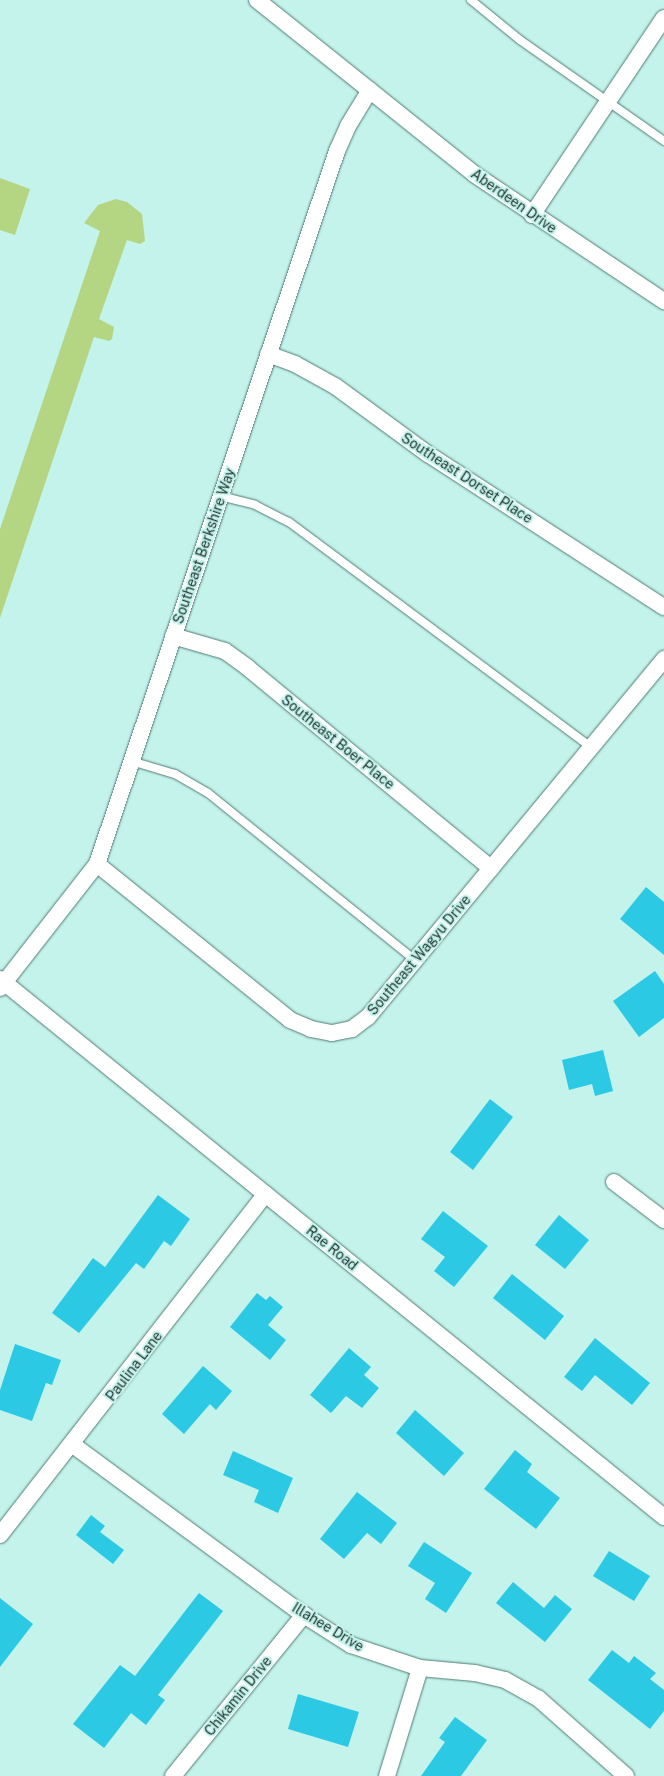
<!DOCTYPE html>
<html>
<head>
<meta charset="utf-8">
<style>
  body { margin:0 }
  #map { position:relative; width:664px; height:1776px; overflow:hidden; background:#c4f3eb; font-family:"Public Sans",sans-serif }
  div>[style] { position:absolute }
  .green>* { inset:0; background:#b4d581 }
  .building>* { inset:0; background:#2bc9e3 }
  .roads { filter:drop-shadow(0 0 1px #4f7b74) drop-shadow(0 0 1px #4f7b74) }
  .lane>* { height:8px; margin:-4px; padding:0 4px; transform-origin:4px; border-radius:4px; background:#fff }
  .street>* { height:16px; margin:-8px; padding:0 8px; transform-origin:8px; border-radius:8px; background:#fff }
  span { translate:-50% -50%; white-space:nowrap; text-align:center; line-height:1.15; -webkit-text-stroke:4px #c4f3eb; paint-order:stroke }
  .street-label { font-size:14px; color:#233532 }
</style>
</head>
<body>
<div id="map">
  <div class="green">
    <div style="clip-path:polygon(0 178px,30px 189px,15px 235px,0 230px)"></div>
    <div style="clip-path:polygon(116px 199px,127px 202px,142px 214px,145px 241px,140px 244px,127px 240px,99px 319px,114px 327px,112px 339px,109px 341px,94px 337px,0 618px,0 529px,100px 231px,84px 223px,98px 205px)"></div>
  </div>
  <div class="building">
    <div style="clip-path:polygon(646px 887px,664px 902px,664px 955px,620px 919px)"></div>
    <div style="clip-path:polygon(655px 971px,664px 984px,664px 1018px,639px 1037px,613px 1001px)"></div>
    <div style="clip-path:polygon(603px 1050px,613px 1091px,595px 1096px,592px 1084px,569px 1090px,562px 1060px)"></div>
    <div style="clip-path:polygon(490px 1099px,513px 1117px,473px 1170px,450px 1152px)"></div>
    <div style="clip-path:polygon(158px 1195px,190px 1219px,171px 1246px,164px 1241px,144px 1269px,136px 1263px,79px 1333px,52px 1313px,93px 1258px,105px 1267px)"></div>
    <div style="clip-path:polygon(443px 1211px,488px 1246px,454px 1287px,434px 1271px,445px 1257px,421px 1239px)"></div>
    <div style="clip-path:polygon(559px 1215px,589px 1240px,565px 1269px,535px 1245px)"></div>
    <div style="clip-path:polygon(512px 1274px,564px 1316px,545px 1340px,493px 1298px)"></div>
    <div style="clip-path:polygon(257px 1293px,266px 1300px,270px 1296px,283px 1307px,268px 1325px,286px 1340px,270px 1360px,230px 1327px)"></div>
    <div style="clip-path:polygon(595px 1338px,650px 1383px,632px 1405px,595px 1375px,582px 1391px,564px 1377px)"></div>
    <div style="clip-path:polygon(15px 1344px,61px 1360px,52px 1385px,46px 1383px,32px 1421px,0 1410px,0 1390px)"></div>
    <div style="clip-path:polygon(349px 1348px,371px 1367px,364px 1375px,379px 1388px,362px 1408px,346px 1396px,331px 1413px,310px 1395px)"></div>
    <div style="clip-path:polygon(203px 1366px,232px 1391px,216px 1410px,210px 1404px,184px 1434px,162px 1414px)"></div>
    <div style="clip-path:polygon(415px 1410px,464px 1453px,444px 1476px,396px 1433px)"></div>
    <div style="clip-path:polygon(515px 1450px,532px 1464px,527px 1472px,560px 1498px,536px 1529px,484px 1489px)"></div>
    <div style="clip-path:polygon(233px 1451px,293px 1478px,278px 1513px,254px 1502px,259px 1490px,223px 1475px)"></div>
    <div style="clip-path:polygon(357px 1492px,397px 1523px,381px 1544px,367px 1533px,344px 1559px,320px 1539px)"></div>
    <div style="clip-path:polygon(91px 1515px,105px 1526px,100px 1532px,124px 1550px,113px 1564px,76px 1535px)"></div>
    <div style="clip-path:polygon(424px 1542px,472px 1573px,446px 1613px,425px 1599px,435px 1583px,408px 1566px)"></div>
    <div style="clip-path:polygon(609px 1551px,650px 1576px,634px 1601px,593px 1576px)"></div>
    <div style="clip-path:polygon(513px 1582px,544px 1608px,555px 1595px,572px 1609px,545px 1642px,496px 1603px)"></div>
    <div style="clip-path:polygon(199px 1593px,223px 1611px,158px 1695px,165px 1700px,146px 1725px,131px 1713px,104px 1748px,73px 1724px,120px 1665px,135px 1676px)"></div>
    <div style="clip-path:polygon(0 1598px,33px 1624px,0 1667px)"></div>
    <div style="clip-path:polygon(612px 1650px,629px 1663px,634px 1656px,656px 1673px,650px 1679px,664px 1690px,664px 1711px,650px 1729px,588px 1680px)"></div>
    <div style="clip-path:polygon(298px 1694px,359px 1712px,348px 1747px,288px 1729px)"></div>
    <div style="clip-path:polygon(455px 1717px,487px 1740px,461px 1776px,421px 1776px,445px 1742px,439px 1738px)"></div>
  </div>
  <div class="roads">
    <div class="lane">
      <div style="left:471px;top:0;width:63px;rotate:39.2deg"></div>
      <div style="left:520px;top:40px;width:176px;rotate:35deg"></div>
      <div style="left:220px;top:496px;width:36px;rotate:14deg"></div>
      <div style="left:255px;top:505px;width:38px;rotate:27deg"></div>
      <div style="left:289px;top:522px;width:377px;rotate:36.7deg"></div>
      <div style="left:131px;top:761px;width:46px;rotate:16.5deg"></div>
      <div style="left:175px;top:774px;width:38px;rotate:30deg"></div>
      <div style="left:208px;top:793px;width:266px;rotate:38.9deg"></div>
    </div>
    <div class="street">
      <div style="left:257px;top:0;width:278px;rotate:38.7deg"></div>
      <div style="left:474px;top:174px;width:229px;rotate:33.8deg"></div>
      <div style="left:532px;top:215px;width:237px;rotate:-56.2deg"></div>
      <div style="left:268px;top:354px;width:29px;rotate:20deg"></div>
      <div style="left:295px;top:364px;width:46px;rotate:28.8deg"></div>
      <div style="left:335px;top:386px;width:115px;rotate:36.2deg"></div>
      <div style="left:428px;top:454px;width:281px;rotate:33deg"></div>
      <div style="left:173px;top:636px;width:54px;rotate:16.1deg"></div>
      <div style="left:225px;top:651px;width:29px;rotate:36deg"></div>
      <div style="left:248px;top:668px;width:315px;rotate:39.5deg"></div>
      <div style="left:97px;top:864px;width:248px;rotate:38.9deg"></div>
      <div style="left:290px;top:1020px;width:23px;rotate:23deg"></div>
      <div style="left:311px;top:1029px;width:21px;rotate:11deg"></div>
      <div style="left:332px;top:1033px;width:20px;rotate:-11deg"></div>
      <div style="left:352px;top:1029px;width:20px;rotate:-37deg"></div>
      <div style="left:368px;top:1017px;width:465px;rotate:-50.4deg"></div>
      <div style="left:0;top:979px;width:855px;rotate:39.02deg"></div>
      <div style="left:0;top:988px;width:157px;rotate:-52deg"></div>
      <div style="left:97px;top:864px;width:752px;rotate:-71.4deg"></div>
      <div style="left:337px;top:151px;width:27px;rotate:-66deg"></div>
      <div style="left:348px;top:126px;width:42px;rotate:-58.6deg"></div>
      <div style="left:614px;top:1182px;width:63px;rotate:37.2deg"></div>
      <div style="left:73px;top:1445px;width:287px;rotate:36.4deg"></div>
      <div style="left:304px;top:1615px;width:56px;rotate:32.6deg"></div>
      <div style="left:351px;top:1645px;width:73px;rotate:18.4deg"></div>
      <div style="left:420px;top:1668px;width:55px;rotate:5.2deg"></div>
      <div style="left:475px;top:1673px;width:31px;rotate:13deg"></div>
      <div style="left:505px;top:1680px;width:39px;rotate:29deg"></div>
      <div style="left:539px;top:1699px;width:116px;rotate:41.5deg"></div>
      <div style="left:0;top:1535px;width:432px;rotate:-52.1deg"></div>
      <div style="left:173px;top:1776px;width:208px;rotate:-50.9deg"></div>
      <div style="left:387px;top:1776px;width:113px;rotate:-73deg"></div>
    </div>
  </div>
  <div class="street-label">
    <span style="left:514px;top:201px;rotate:35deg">Aberdeen Drive</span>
    <span style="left:467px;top:478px;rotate:33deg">Southeast Dorset Place</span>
    <span style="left:204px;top:546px;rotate:-71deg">Southeast Berkshire Way</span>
    <span style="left:338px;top:742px;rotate:39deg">Southeast Boer Place</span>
    <span style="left:419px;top:955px;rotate:-50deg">Southeast Wagyu Drive</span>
    <span style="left:332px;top:1248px;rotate:39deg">Rae Road</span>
    <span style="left:134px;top:1366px;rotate:-53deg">Paulina Lane</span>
    <span style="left:328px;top:1627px;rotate:31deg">Illahee Drive</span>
    <span style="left:238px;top:1696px;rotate:-51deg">Chikamin Drive</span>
  </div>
</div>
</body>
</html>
